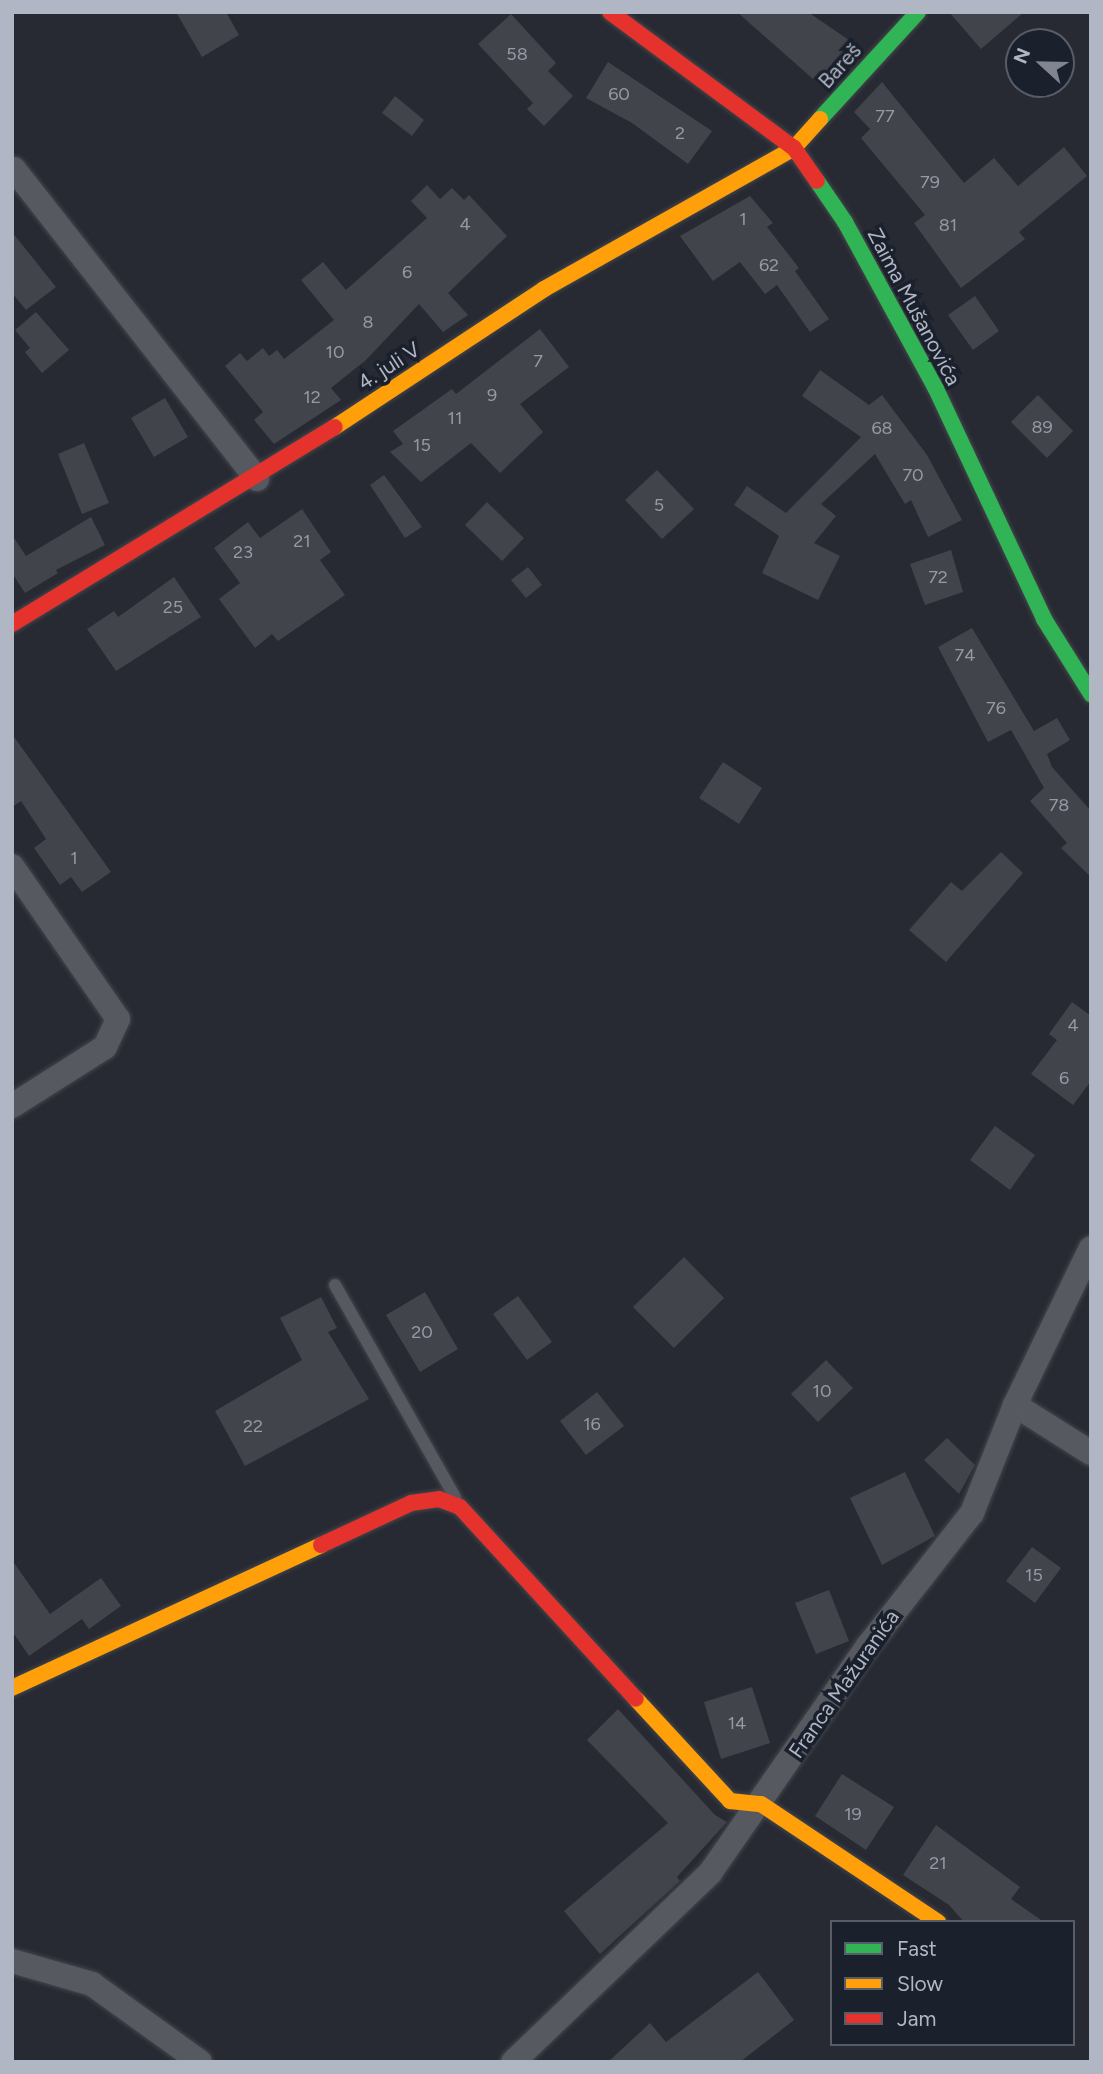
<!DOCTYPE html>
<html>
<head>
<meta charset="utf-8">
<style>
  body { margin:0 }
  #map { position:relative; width:1103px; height:2074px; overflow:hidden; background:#272a32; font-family:Figtree,sans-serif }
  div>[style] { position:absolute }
  .building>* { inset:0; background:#41444a }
  .roads { filter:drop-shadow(0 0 2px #43454b) drop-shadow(0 0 2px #43454b) }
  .lane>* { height:12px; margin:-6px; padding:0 6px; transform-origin:6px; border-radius:6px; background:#565960 }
  .street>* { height:24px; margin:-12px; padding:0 12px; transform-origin:12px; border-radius:12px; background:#565960 }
  .fast>* { height:16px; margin:-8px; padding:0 8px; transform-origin:8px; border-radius:8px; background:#30b455 }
  .slow>* { height:16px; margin:-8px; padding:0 8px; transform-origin:8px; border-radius:8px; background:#ff9f0a }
  .jam>* { height:16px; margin:-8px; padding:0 8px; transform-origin:8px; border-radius:8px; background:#e5322d }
  span { translate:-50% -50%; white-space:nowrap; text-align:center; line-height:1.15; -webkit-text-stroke:7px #1a212c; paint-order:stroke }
  .number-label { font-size:18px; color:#949aa6 }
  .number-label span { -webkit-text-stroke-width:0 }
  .street-label { font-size:21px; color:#b0b6c4 }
  .frame { position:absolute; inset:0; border:14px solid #b0b6c4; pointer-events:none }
  .legend { position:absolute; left:830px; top:1920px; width:245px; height:126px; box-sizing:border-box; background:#1a212c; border:2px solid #565d69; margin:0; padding:9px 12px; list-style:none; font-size:21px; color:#b0b6c4 }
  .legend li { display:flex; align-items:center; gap:14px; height:35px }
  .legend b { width:35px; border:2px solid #565d69 }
  .north { position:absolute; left:1005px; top:28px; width:70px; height:70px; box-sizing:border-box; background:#1a212c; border:2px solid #565d69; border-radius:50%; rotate:292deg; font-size:19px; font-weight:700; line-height:28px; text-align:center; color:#b0b6c4 }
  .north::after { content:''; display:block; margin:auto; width:24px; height:32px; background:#808591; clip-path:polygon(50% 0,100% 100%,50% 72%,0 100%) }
</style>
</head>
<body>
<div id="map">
  <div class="building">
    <div style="clip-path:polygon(176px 12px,226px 12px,239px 35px,202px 57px)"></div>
    <div style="clip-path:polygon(737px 12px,808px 12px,859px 47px,822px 87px)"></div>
    <div style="clip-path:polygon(949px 12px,1024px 12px,981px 49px)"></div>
    <div style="clip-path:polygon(511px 14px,556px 63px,548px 71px,573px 96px,544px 126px,527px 109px,533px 103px,478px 44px)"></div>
    <div style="clip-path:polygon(608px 62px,712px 131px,688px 164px,632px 123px,586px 98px)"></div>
    <div style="clip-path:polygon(882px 82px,964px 183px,994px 158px,1018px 186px,1064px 147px,1087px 176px,1019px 232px,1025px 239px,961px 288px,914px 223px,925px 215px,861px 138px,870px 129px,854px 112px)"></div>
    <div style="clip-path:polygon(395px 96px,424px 120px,412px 136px,382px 113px)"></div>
    <div style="clip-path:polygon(427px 185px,440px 199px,452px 188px,464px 200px,469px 195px,507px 236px,448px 293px,468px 315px,443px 332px,419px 304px,366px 360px,331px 388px,341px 400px,274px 444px,254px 420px,263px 412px,225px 366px,240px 353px,247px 361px,263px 348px,269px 356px,277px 350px,284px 359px,334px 320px,301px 280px,323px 262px,346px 290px,427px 218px,411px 201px)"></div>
    <div style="clip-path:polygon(750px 196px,773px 223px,767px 227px,799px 268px,795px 271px,829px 319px,810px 332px,777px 285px,765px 294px,740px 262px,713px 281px,680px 236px)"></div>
    <div style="clip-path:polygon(12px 232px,56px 287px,26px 310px,12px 293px)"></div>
    <div style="clip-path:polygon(975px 296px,999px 331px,973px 350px,948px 315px)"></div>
    <div style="clip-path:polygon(36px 312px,69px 350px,42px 373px,25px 352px,30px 348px,15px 330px)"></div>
    <div style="clip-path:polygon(540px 329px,569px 367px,520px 404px,543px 432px,500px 473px,471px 443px,421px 482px,390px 452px,403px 444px,393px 431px,452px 389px,456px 394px)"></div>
    <div style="clip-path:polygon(820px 370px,869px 405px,882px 395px,927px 455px,962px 520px,928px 537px,911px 500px,905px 504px,875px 454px,821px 504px,836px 516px,814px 543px,840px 556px,818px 600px,762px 573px,779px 536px,734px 505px,747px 486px,786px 513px,861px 437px,802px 396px)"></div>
    <div style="clip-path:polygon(1038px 395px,1073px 431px,1047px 458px,1011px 422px)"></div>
    <div style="clip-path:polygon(165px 398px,188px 437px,154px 457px,131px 418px)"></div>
    <div style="clip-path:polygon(84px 443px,109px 503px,82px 514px,58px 454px)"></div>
    <div style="clip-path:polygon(657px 470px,694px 509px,662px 539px,625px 500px)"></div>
    <div style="clip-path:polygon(384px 475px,422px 527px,405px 538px,370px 485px)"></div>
    <div style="clip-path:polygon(487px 502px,524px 538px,502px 561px,465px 525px)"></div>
    <div style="clip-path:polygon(302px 509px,331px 552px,320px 560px,345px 595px,278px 641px,272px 634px,255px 648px,219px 599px,240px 583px,214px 548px,248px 522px,260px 538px)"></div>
    <div style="clip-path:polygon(91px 517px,105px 545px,56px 570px,58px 573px,25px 593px,12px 573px,12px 535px,26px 556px)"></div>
    <div style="clip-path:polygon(951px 550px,963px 592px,925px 605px,910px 564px)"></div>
    <div style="clip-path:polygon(528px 567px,542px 585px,526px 598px,511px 580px)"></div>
    <div style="clip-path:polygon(174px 577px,201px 617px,116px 671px,87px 629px,114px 611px,118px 617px)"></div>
    <div style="clip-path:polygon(972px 628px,1034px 731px,1057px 718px,1070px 740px,1047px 754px,1052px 767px,1091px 811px,1091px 877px,1061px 848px,1067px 843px,1030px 801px,1044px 788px,1011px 730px,988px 742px,938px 647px)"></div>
    <div style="clip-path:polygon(12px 734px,111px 872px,82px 892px,71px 877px,60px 885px,34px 848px,46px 839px,21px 801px,12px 807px)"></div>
    <div style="clip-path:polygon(723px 762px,762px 788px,739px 824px,699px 798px)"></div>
    <div style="clip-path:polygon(1001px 852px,1023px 873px,946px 962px,909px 930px,951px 882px,962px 891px)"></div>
    <div style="clip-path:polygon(1072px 1002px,1091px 1016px,1091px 1081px,1073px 1105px,1031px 1074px,1057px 1040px,1049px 1034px)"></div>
    <div style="clip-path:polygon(995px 1126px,1035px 1155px,1010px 1190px,970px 1160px)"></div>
    <div style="clip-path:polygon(684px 1257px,724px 1298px,674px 1348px,633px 1307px)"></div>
    <div style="clip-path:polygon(425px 1292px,458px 1349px,420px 1372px,386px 1315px)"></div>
    <div style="clip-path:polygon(518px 1296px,552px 1342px,527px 1360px,493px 1314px)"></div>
    <div style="clip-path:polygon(321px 1297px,337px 1328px,328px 1332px,369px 1399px,245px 1466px,215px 1411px,302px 1360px,280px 1318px)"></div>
    <div style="clip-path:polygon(826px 1360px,853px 1388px,818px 1422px,791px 1394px)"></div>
    <div style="clip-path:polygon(597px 1392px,624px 1426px,586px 1455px,560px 1421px)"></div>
    <div style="clip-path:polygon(947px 1438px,975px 1465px,959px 1494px,924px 1460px)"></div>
    <div style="clip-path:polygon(905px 1472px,935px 1536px,882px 1565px,850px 1498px)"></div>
    <div style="clip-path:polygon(1032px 1547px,1061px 1568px,1035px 1603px,1006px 1581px)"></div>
    <div style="clip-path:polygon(12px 1560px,50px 1614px,101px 1578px,121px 1606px,89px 1629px,82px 1619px,29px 1656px,12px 1631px)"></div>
    <div style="clip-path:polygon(829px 1590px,849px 1641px,816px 1654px,795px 1603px)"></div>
    <div style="clip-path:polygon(752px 1687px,770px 1743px,721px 1759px,704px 1702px)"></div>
    <div style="clip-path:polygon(618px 1709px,715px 1815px,727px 1822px,677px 1877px,680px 1881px,600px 1954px,564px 1911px,668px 1823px,587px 1740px)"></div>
    <div style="clip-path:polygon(842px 1774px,894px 1807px,866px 1850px,815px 1816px)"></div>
    <div style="clip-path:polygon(936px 1825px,1020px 1887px,1011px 1899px,1044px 1922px,964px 1922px,949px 1905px,903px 1875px)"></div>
    <div style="clip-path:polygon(758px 1972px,794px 2020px,740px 2062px,608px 2062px,650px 2023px,666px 2042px)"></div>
  </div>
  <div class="roads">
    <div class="lane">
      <div style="left:335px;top:1285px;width:244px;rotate:60.5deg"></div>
    </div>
    <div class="street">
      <div style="left:14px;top:169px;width:394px;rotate:51.9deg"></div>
      <div style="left:12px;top:866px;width:186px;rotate:55.3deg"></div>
      <div style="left:118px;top:1019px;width:31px;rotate:115deg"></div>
      <div style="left:105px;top:1047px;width:110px;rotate:147.6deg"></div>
      <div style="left:1015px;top:1405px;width:90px;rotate:32.3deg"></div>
      <div style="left:12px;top:1961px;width:83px;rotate:16deg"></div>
      <div style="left:92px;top:1984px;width:133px;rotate:35.8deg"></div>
      <div style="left:513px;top:2062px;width:273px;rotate:-43.8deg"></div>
      <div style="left:710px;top:1873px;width:277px;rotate:-55.2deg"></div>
      <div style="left:868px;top:1646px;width:169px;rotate:-52deg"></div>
      <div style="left:972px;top:1513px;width:116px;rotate:-68.3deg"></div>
      <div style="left:1015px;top:1405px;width:174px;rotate:-64.2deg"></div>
    </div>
    <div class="fast">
      <div style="left:820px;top:119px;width:145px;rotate:-47.5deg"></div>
      <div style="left:817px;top:181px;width:50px;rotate:55.7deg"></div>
      <div style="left:845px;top:222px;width:190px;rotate:61.4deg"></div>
      <div style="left:936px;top:389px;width:254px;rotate:64.8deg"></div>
      <div style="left:1044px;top:619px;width:89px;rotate:57.9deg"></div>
    </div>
    <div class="slow">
      <div style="left:335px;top:427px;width:250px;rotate:-33.4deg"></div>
      <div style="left:544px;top:289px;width:287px;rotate:-29.4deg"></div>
      <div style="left:794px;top:148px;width:39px;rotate:-48deg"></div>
      <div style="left:12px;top:1688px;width:340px;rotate:-24.8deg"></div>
      <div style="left:636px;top:1699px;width:139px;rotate:47.3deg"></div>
      <div style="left:730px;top:1801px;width:31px;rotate:6deg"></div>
      <div style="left:761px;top:1804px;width:213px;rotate:33.7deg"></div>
    </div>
    <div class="jam">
      <div style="left:610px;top:12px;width:229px;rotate:36.5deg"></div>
      <div style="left:794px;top:148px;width:40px;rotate:55.1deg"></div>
      <div style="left:12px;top:624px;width:378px;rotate:-31.4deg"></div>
      <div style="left:321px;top:1545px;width:99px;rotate:-25deg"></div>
      <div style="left:411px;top:1503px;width:28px;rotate:-8deg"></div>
      <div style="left:439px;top:1499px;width:22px;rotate:21deg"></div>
      <div style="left:460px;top:1507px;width:260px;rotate:47.5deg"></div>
    </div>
  </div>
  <div class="number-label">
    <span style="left:517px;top:54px">58</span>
    <span style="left:619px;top:94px">60</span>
    <span style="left:885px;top:116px">77</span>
    <span style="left:680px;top:133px">2</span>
    <span style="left:930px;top:182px">79</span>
    <span style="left:743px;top:219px">1</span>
    <span style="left:465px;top:224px">4</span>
    <span style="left:948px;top:225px">81</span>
    <span style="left:769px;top:265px">62</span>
    <span style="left:407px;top:272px">6</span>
    <span style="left:368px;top:322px">8</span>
    <span style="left:335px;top:352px">10</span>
    <span style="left:538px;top:361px">7</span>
    <span style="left:492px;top:395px">9</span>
    <span style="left:312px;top:397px">12</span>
    <span style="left:455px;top:418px">11</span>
    <span style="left:1042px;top:427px">89</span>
    <span style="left:882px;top:428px">68</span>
    <span style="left:422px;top:445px">15</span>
    <span style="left:913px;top:475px">70</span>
    <span style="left:659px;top:505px">5</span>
    <span style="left:302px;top:541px">21</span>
    <span style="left:243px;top:552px">23</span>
    <span style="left:938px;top:577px">72</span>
    <span style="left:173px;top:607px">25</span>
    <span style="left:965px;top:655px">74</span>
    <span style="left:996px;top:708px">76</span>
    <span style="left:1059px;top:805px">78</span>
    <span style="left:74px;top:858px">1</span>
    <span style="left:1073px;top:1025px">4</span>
    <span style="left:1064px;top:1078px">6</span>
    <span style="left:422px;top:1332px">20</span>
    <span style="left:822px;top:1391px">10</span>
    <span style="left:592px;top:1424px">16</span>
    <span style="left:253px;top:1426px">22</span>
    <span style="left:1034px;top:1575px">15</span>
    <span style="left:737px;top:1723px">14</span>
    <span style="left:853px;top:1814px">19</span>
    <span style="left:938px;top:1863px">21</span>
  </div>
  <div class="street-label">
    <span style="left:840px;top:66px;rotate:-48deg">Bareš</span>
    <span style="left:914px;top:307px;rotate:62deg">Zaima Mušanovića</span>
    <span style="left:389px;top:366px;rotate:-33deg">4. juli V</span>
    <span style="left:844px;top:1684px;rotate:-55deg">Franca Mažuranića</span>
  </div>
  <div class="frame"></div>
  <ul class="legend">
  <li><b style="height:9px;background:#30b455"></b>Fast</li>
  <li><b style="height:9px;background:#ff9f0a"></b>Slow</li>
  <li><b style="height:9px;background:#e5322d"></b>Jam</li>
  </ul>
  <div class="north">N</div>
</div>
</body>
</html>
